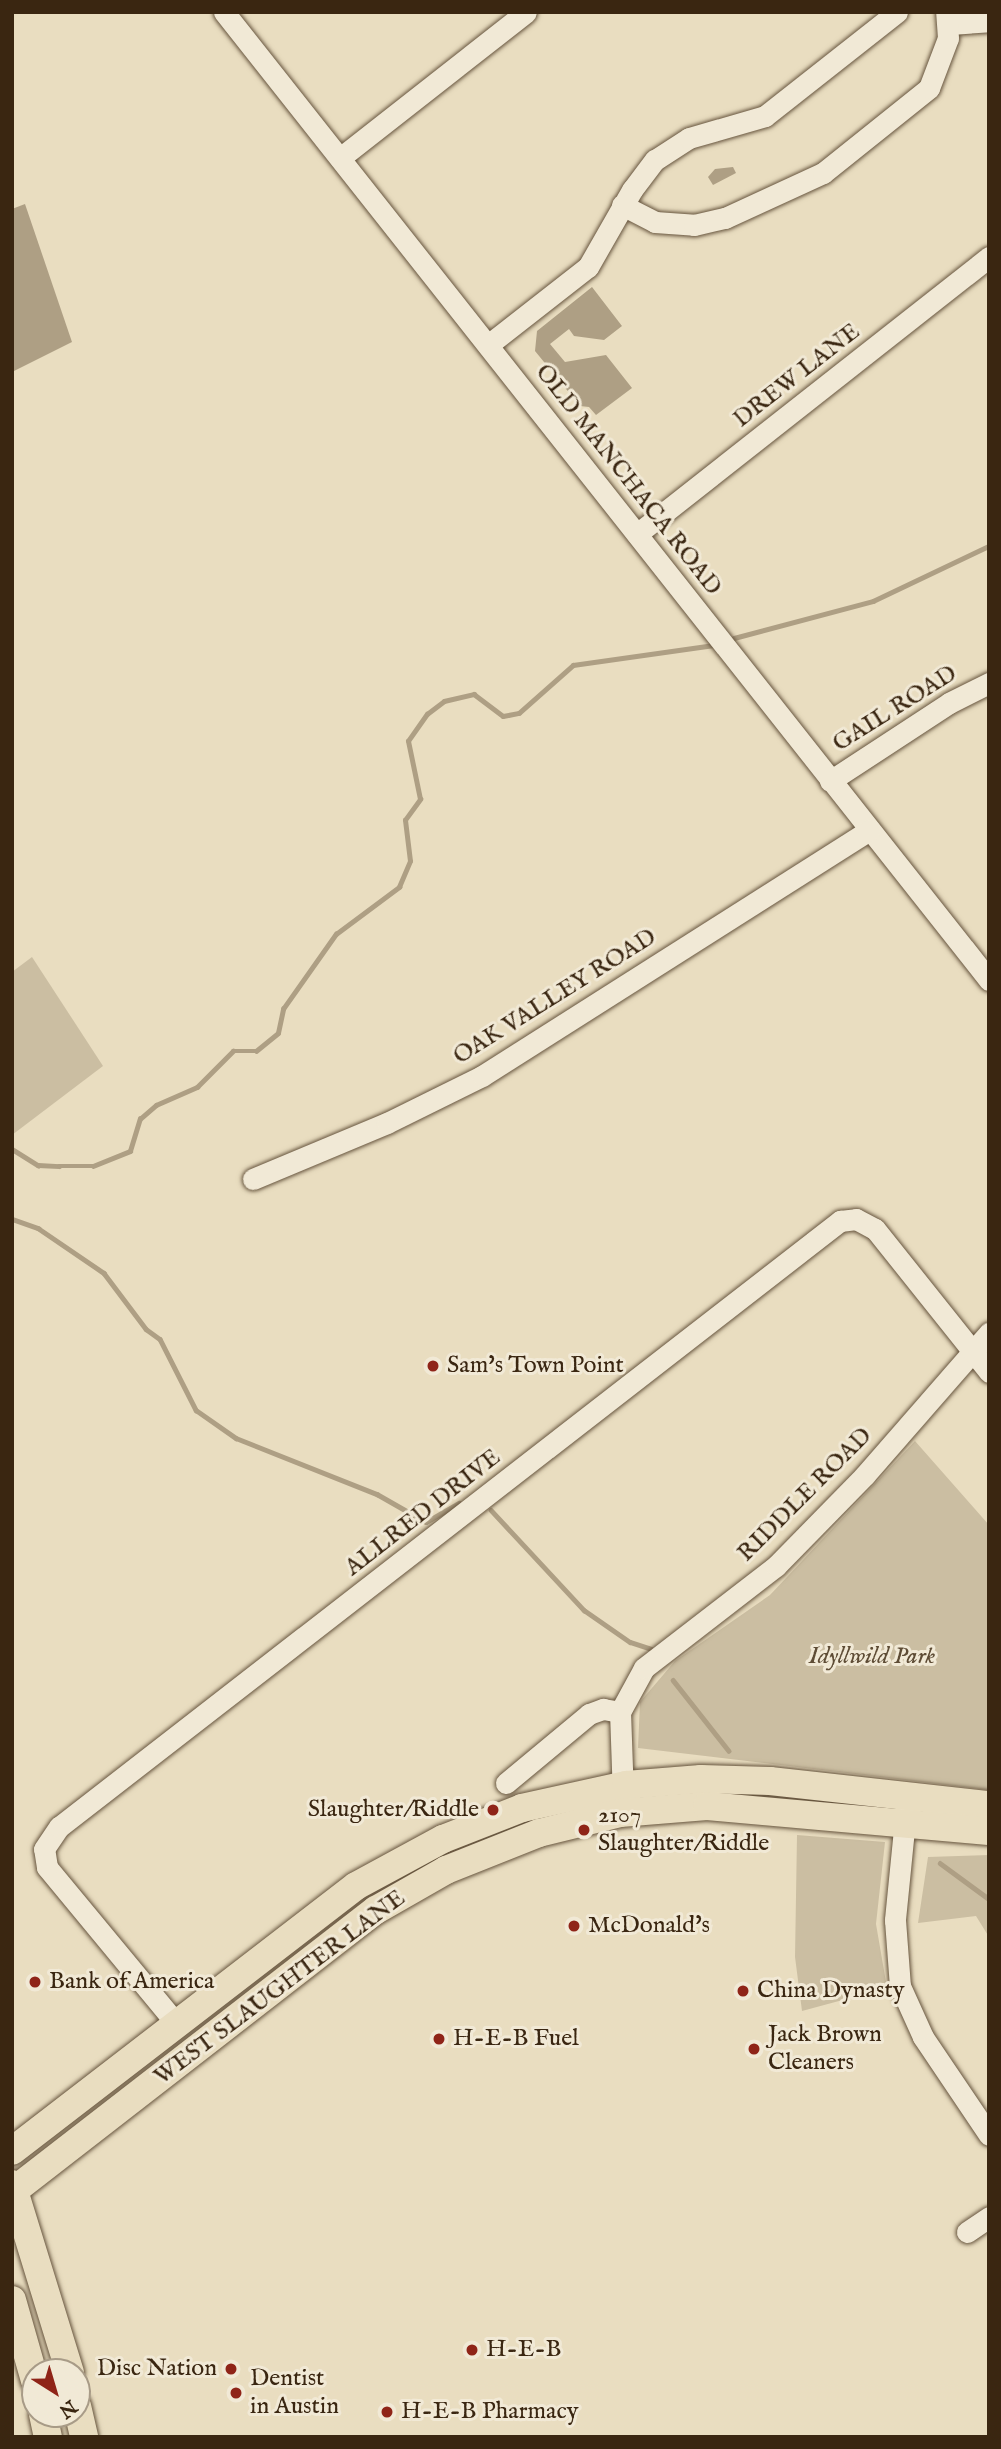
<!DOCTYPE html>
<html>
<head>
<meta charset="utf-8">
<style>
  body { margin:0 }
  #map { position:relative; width:1001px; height:2449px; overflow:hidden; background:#e9ddc0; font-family:"IM FELL English",serif }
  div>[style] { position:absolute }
  .green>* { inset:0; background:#cbbea2 }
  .water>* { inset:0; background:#ae9f84 }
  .stream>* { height:4.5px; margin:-2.25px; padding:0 2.25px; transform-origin:2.25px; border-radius:2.25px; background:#ae9f84 }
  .roads { filter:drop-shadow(0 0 2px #66543d) drop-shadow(0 0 2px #66543d) }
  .minor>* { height:21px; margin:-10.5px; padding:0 10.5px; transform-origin:10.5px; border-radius:10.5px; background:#f1e9d6 }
  .major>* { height:28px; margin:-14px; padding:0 14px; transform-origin:14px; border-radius:14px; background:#e9ddc0 }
  .dots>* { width:19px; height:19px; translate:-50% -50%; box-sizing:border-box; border:4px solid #f1e9d6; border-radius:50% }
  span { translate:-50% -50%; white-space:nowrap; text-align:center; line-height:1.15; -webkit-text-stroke:6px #f1e9d6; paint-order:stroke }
  .street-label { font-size:24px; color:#3a2611 }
  .poi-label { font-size:24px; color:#3a2611 }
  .left { translate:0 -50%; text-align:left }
  .right { translate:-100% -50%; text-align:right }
  .park-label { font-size:24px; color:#5e4c35; font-style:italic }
  .frame { position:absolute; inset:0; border:14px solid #3a2611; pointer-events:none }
  .north { position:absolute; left:21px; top:2358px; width:70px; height:70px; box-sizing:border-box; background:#f1e9d6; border:2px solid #a89b87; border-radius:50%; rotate:143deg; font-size:19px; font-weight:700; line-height:28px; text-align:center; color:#3a2611 }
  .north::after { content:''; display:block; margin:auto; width:24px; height:32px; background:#8f2418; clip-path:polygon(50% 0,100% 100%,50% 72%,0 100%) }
</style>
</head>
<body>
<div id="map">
  <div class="green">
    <div style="clip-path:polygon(32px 957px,103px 1066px,12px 1135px,12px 972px)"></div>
    <div style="clip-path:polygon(915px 1441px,989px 1525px,989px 1790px,638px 1748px,640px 1702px,675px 1661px,770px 1595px)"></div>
    <div style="clip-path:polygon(797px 1835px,885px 1842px,876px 1924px,887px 1988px,802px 2011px,795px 1957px)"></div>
    <div style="clip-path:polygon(989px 1855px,989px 1937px,976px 1916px,918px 1923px,928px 1857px)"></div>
  </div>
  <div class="water">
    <div style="clip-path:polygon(733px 167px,736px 173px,713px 185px,708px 177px,715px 169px)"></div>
    <div style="clip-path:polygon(25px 204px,72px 342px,12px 372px,12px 209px)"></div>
    <div style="clip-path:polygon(592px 287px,622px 326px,604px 340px,574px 336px,569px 329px,550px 344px,565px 362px,606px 355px,632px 388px,596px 415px,589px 407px,580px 406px,535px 351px,537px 331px)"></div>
  </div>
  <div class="stream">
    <div style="left:734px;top:638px;width:144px;rotate:-14.9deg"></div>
    <div style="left:873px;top:601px;width:128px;rotate:-25.4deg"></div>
    <div style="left:12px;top:1149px;width:31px;rotate:32deg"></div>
    <div style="left:38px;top:1165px;width:21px;rotate:3deg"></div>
    <div style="left:59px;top:1166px;width:34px"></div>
    <div style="left:93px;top:1166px;width:40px;rotate:-22deg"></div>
    <div style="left:130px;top:1151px;width:34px;rotate:-73deg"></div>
    <div style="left:140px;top:1119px;width:21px;rotate:-41deg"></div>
    <div style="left:156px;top:1105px;width:45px;rotate:-23.7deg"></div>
    <div style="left:197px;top:1087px;width:51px;rotate:-45deg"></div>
    <div style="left:233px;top:1051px;width:23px"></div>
    <div style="left:256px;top:1051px;width:28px;rotate:-39deg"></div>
    <div style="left:278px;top:1033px;width:25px;rotate:-78deg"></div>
    <div style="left:283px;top:1009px;width:92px;rotate:-54.8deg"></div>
    <div style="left:336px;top:934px;width:79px;rotate:-36.7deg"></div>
    <div style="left:399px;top:887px;width:28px;rotate:-67deg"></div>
    <div style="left:410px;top:861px;width:41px;rotate:-97deg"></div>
    <div style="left:405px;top:820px;width:26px;rotate:-54deg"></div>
    <div style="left:420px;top:799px;width:59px;rotate:-101.7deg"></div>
    <div style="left:408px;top:741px;width:33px;rotate:-55deg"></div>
    <div style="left:427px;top:714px;width:21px;rotate:-37deg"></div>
    <div style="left:444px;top:701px;width:31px;rotate:-13deg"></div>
    <div style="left:474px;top:694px;width:36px;rotate:37deg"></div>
    <div style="left:503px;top:716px;width:16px;rotate:-11deg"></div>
    <div style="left:519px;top:713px;width:72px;rotate:-41.6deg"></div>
    <div style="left:573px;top:665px;width:142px;rotate:-8.1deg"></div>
    <div style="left:12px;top:1219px;width:28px;rotate:19deg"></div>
    <div style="left:38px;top:1228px;width:80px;rotate:34.3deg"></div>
    <div style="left:104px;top:1273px;width:70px;rotate:53.1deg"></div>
    <div style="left:146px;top:1329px;width:17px;rotate:36deg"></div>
    <div style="left:160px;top:1339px;width:80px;rotate:63.1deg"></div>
    <div style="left:196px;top:1410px;width:49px;rotate:35deg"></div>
    <div style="left:236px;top:1438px;width:152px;rotate:21.7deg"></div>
    <div style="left:377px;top:1494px;width:56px;rotate:29.7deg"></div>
    <div style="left:426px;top:1522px;width:38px;rotate:-30deg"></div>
    <div style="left:491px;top:1510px;width:137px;rotate:47.1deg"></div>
    <div style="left:584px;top:1610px;width:56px;rotate:34.8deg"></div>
    <div style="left:630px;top:1642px;width:22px;rotate:18deg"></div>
    <div style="left:673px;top:1680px;width:90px;rotate:51.7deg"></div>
    <div style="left:940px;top:1863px;width:61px;rotate:36.3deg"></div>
  </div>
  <div class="roads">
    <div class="minor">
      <div style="left:224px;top:12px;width:1234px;rotate:51.68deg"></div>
      <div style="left:950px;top:24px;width:39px;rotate:-4deg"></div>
      <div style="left:340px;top:158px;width:236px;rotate:-38.1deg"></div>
      <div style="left:622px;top:205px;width:37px;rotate:27deg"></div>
      <div style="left:655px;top:222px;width:39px;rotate:4deg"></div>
      <div style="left:694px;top:225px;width:32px;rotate:-13deg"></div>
      <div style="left:725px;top:218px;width:108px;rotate:-24.7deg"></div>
      <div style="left:823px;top:173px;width:136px;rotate:-38.7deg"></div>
      <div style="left:929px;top:88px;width:53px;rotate:-69.2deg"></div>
      <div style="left:948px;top:38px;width:26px;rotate:-94deg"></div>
      <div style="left:488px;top:345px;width:127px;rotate:-38deg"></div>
      <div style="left:588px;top:267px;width:89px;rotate:-60.3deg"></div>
      <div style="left:632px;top:190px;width:38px;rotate:-53deg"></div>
      <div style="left:655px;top:160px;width:40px;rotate:-32.9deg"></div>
      <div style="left:689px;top:138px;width:79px;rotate:-16.1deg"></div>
      <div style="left:765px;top:116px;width:168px;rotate:-38.2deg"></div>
      <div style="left:637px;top:534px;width:448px;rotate:-38.2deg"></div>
      <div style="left:830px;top:781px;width:142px;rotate:-33.2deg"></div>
      <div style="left:949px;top:703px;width:45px;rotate:-26.6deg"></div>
      <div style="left:253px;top:1179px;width:145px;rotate:-22.7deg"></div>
      <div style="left:387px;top:1123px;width:106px;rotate:-26.3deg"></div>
      <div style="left:482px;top:1076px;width:459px;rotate:-32.4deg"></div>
      <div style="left:506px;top:1783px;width:108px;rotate:-39.7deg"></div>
      <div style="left:589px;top:1714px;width:15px;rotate:-20deg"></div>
      <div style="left:603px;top:1709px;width:17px;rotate:10deg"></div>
      <div style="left:623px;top:1797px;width:85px;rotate:-92deg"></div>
      <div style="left:620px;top:1712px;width:50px;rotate:-61.4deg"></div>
      <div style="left:644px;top:1668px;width:167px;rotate:-37.7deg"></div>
      <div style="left:776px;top:1566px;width:127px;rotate:-45.6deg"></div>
      <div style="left:865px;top:1475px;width:189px;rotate:-48.9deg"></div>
      <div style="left:906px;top:1809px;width:112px;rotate:95.7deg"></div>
      <div style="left:895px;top:1920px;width:66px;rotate:85.7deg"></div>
      <div style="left:900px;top:1986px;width:56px;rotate:65.7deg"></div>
      <div style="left:923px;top:2037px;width:118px;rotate:56deg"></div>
      <div style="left:175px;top:2022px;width:201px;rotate:-129.6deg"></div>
      <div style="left:47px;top:1867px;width:18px;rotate:-99deg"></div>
      <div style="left:44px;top:1849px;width:27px;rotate:-56deg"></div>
      <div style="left:59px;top:1827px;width:989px;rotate:-37.81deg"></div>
      <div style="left:840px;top:1221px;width:16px;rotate:-7deg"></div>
      <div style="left:856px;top:1219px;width:21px;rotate:28deg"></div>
      <div style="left:875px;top:1229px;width:183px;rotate:51.4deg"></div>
      <div style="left:967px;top:2232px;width:27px;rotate:-34deg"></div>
    </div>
    <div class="major">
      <div style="left:12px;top:2151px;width:434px;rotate:-37.6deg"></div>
      <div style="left:356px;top:1886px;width:99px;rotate:-28.4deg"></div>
      <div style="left:443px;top:1839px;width:85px;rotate:-21.4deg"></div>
      <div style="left:522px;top:1808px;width:107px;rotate:-12.5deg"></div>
      <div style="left:626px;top:1785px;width:75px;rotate:-4.6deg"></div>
      <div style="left:701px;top:1779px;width:69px;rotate:1.7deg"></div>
      <div style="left:770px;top:1781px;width:220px;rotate:6.3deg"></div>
      <div style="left:12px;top:2184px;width:197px;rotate:72.9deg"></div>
      <div style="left:12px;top:2192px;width:460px;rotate:-37.8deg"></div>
      <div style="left:376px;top:1910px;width:81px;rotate:-29.7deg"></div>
      <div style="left:446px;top:1870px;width:100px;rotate:-21.7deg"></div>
      <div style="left:539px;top:1833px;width:83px;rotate:-13.9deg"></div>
      <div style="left:620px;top:1813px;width:87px;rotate:-4.6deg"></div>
      <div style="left:707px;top:1806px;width:283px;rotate:5.1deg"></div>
      <div style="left:12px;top:2300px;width:84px;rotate:74.1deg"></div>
      <div style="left:77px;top:2406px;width:32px;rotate:77deg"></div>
      <div style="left:43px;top:2414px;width:24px;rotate:78deg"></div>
    </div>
  </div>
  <div class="dots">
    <div style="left:433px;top:1366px;background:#8f2418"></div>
    <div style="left:493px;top:1810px;background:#8f2418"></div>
    <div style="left:584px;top:1830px;background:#8f2418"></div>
    <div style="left:574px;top:1926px;background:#8f2418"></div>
    <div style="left:35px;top:1982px;background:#8f2418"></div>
    <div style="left:743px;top:1991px;background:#8f2418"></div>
    <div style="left:439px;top:2039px;background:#8f2418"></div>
    <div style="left:754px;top:2049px;background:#8f2418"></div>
    <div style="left:472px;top:2350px;background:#8f2418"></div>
    <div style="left:231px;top:2369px;background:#8f2418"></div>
    <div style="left:236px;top:2393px;background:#8f2418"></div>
    <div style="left:387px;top:2412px;background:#8f2418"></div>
  </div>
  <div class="street-label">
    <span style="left:797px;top:376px;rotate:-38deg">DREW LANE</span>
    <span style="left:628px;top:480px;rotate:52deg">OLD MANCHACA ROAD</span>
    <span style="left:895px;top:709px;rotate:-32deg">GAIL ROAD</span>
    <span style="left:555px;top:997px;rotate:-32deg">OAK VALLEY ROAD</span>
    <span style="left:805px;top:1495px;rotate:-45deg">RIDDLE ROAD</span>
    <span style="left:423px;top:1513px;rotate:-38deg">ALLRED DRIVE</span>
    <span style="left:280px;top:1988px;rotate:-37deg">WEST SLAUGHTER LANE</span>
  </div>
  <div class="poi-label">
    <span class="left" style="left:447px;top:1366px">Sam's Town Point</span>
    <span class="right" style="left:479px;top:1810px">Slaughter/Riddle</span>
    <span class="left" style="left:598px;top:1830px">2107<br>Slaughter/Riddle</span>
    <span class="left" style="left:588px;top:1926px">McDonald's</span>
    <span class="left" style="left:49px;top:1982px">Bank of America</span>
    <span class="left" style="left:757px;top:1991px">China Dynasty</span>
    <span class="left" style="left:768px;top:2049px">Jack Brown<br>Cleaners</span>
    <span class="left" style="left:453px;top:2039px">H-E-B Fuel</span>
    <span class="left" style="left:486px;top:2350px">H-E-B</span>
    <span class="right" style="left:217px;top:2369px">Disc Nation</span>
    <span class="left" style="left:250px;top:2393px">Dentist<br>in Austin</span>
    <span class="left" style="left:401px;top:2412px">H-E-B Pharmacy</span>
  </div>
  <div class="park-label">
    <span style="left:872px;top:1657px">Idyllwild Park</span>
  </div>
  <div class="frame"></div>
  <div class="north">N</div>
</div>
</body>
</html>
